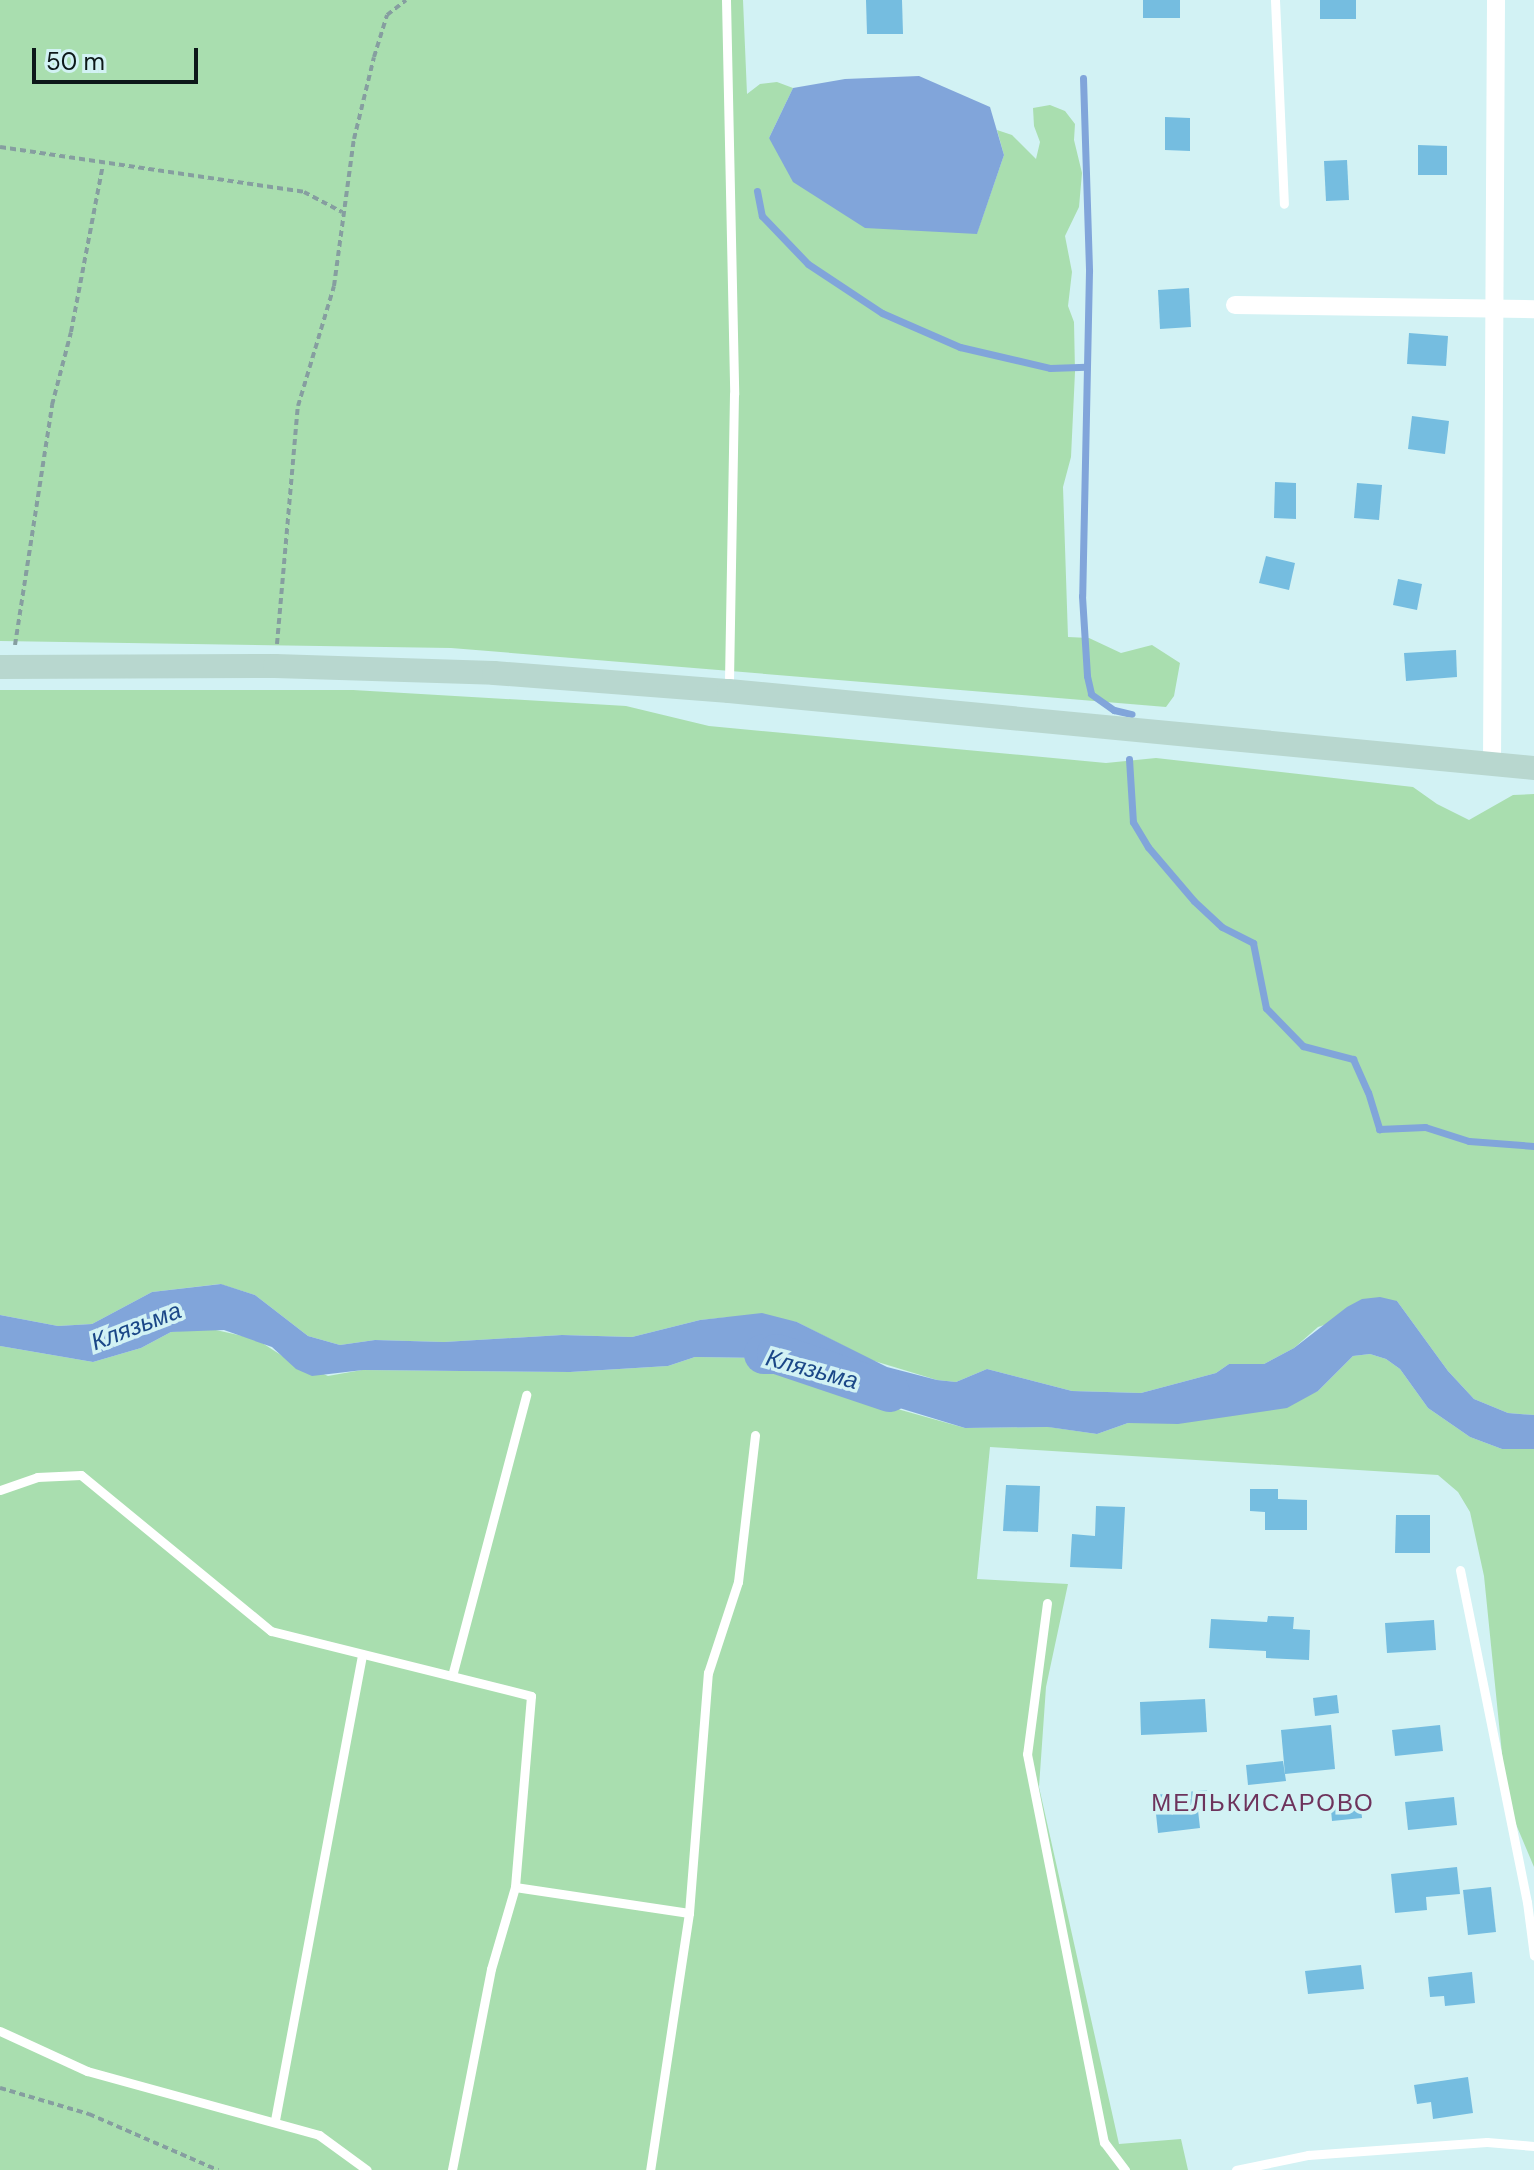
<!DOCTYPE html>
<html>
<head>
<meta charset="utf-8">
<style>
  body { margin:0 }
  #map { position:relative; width:1534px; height:2170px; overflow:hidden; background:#d2f2f4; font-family:"DM Sans",sans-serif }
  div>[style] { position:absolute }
  .green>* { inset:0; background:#a9deaf }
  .water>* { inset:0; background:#81a5da }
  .stream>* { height:7px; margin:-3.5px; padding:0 3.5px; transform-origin:3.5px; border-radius:3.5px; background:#81a5da }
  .river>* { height:40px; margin:-20px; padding:0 20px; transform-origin:20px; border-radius:20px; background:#81a5da }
  .building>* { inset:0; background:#75bde0 }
  .path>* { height:4px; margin-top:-2px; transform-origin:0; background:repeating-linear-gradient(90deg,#869ea0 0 6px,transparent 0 10px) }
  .lane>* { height:9px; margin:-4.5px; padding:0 4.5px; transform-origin:4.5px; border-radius:4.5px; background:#fff }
  .street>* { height:18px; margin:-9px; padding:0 9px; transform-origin:9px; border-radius:9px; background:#fff }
  .secondary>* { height:24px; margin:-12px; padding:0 12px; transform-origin:12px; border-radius:12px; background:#b8d7cf }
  span { translate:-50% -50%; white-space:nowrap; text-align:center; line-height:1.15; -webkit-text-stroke:7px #d2f2f4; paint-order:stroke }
  .water-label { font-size:24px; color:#1a4787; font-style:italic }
  .neighbourhood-label { font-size:24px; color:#6e335c; letter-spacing:2px }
  .scale { position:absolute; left:32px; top:48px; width:166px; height:36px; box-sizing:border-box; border:4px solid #0d1819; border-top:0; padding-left:10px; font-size:24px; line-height:28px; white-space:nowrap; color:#0d1819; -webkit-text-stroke:6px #d2f2f4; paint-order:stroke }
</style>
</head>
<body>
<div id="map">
  <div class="green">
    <div style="clip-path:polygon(0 0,743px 0,747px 94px,760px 84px,777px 82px,793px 88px,769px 138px,925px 230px,977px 233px,1004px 155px,997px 130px,1012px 135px,1036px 159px,1040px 142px,1034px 126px,1033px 108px,1050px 105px,1065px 111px,1075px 124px,1074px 140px,1082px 173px,1079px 207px,1065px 236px,1072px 272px,1068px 306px,1074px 322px,1075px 372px,1071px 457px,1063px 487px,1068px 637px,1089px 638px,1121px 653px,1152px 645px,1180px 663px,1174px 696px,1166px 707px,451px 648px,0 641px)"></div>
    <div style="clip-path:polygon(0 690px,353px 690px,626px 706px,709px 726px,1106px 763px,1156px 758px,1413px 787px,1437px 804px,1469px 820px,1513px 795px,1534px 794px,1534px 1415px,1508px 1413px,1474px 1399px,1448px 1371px,1397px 1301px,1318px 1327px,1294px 1348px,1264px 1364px,1229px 1364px,1216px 1373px,1141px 1393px,1072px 1391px,987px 1369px,956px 1382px,937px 1380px,871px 1360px,797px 1322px,729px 1317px,700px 1320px,632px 1337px,562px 1335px,444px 1342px,375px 1340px,340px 1345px,308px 1336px,255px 1295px,220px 1284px,152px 1292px,92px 1324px,58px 1326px,0 1315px)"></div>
    <div style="clip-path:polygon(207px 1328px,256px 1339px,284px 1357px,328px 1376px,362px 1370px,570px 1372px,668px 1366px,695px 1357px,762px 1358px,826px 1369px,868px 1396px,901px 1410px,965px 1428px,1049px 1427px,1097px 1434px,1128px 1423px,1178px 1423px,1318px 1391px,1353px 1356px,1370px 1354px,1386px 1359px,1400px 1369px,1428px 1408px,1470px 1437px,1502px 1449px,1534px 1449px,1534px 1867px,1507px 1803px,1484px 1576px,1470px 1512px,1458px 1492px,1438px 1475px,990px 1447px,977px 1579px,1068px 1584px,1046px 1687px,1039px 1787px,1119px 2144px,1181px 2139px,1188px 2170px,0 2170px,0 1346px,93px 1362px,141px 1348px,171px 1332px)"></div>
  </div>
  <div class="water">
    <div style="clip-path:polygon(919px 76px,990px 107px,1004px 155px,977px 234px,865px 228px,793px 182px,769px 138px,793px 88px,845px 79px)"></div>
    <div style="clip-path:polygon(221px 1284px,255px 1295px,308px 1336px,340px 1345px,375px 1340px,444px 1342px,562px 1335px,632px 1337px,700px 1320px,762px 1313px,797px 1322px,887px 1367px,937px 1380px,956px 1382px,987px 1369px,1072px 1391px,1141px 1393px,1216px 1373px,1229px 1364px,1264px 1364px,1294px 1348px,1347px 1307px,1362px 1299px,1380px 1297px,1397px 1301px,1448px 1371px,1474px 1399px,1508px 1413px,1534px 1415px,1534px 1449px,1502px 1449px,1470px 1437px,1428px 1408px,1400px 1369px,1386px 1359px,1370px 1354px,1353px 1356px,1318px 1391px,1287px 1408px,1178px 1424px,1128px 1423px,1097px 1434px,1048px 1427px,965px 1428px,883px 1403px,826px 1369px,762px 1358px,695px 1357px,668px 1366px,570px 1372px,363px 1370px,312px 1376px,296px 1369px,272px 1347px,224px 1330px,171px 1332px,141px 1348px,93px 1362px,0 1346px,0 1315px,58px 1326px,92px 1324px,152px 1292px)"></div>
  </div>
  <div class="stream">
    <div style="left:1083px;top:78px;width:193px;rotate:88.2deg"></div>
    <div style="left:1089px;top:271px;width:325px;rotate:91.2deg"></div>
    <div style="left:1082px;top:596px;width:80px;rotate:86.4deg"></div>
    <div style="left:1087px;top:676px;width:18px;rotate:77deg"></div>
    <div style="left:1091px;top:694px;width:28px;rotate:35deg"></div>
    <div style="left:1114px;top:710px;width:18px;rotate:13deg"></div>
    <div style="left:757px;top:191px;width:25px;rotate:79deg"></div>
    <div style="left:762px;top:216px;width:66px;rotate:46.2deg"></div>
    <div style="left:808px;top:264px;width:89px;rotate:33.5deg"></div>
    <div style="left:882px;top:313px;width:85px;rotate:23.6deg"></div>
    <div style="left:960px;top:347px;width:92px;rotate:13.1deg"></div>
    <div style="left:1050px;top:368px;width:36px;rotate:-2deg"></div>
    <div style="left:1129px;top:759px;width:63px;rotate:86.4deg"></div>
    <div style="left:1133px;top:822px;width:29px;rotate:59deg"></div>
    <div style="left:1148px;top:847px;width:71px;rotate:49.6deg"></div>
    <div style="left:1194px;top:901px;width:38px;rotate:43deg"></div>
    <div style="left:1222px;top:927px;width:35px;rotate:27deg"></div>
    <div style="left:1253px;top:943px;width:66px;rotate:78.7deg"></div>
    <div style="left:1266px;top:1008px;width:53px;rotate:45.8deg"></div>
    <div style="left:1303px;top:1046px;width:52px;rotate:14.6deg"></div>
    <div style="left:1353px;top:1059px;width:36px;rotate:66deg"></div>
    <div style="left:1368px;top:1092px;width:39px;rotate:73deg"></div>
    <div style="left:1379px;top:1129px;width:46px;rotate:-2.5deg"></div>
    <div style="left:1425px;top:1127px;width:46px;rotate:17.7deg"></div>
    <div style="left:1469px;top:1141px;width:65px;rotate:4.4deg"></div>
  </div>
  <div class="river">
    <div style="left:764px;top:1354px;width:13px"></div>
    <div style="left:777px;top:1354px;width:119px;rotate:18.6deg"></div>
  </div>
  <div class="building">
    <div style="clip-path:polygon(866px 0,902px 0,903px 34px,867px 34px)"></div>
    <div style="clip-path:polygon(1143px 0,1180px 0,1180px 18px,1143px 18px)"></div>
    <div style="clip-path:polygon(1320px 0,1356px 0,1356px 19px,1320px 19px)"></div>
    <div style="clip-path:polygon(1165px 117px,1190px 118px,1190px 151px,1165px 150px)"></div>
    <div style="clip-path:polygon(1418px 145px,1447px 146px,1447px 175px,1418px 175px)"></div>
    <div style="clip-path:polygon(1347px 160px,1349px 200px,1326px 201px,1324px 161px)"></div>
    <div style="clip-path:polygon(1189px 288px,1191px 327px,1160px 329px,1158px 290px)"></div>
    <div style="clip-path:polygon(1409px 333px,1448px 336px,1446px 366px,1407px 364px)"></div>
    <div style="clip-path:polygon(1412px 416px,1449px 421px,1445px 454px,1408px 449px)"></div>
    <div style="clip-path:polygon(1275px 482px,1296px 483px,1296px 519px,1274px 518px)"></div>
    <div style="clip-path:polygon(1357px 483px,1382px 485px,1379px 520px,1354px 518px)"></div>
    <div style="clip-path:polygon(1266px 556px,1295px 563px,1289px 590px,1259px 583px)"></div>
    <div style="clip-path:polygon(1398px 579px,1422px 584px,1417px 610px,1393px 605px)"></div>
    <div style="clip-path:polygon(1456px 650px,1457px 677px,1406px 681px,1404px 653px)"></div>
    <div style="clip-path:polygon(1006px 1485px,1040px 1486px,1038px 1532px,1003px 1531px)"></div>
    <div style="clip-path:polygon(1250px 1489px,1278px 1489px,1278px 1499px,1307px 1500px,1307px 1530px,1265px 1530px,1265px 1512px,1250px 1511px)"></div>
    <div style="clip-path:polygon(1096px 1506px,1125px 1507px,1122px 1569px,1070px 1567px,1072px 1534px,1095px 1536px)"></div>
    <div style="clip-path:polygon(1396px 1515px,1430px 1515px,1430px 1553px,1395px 1553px)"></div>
    <div style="clip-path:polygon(1268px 1616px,1294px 1617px,1293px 1629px,1310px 1630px,1309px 1660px,1266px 1658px,1266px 1651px,1209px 1648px,1211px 1619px,1267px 1622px)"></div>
    <div style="clip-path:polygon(1434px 1620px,1436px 1650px,1387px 1653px,1385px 1623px)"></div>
    <div style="clip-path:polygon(1337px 1695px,1339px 1713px,1315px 1716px,1313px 1698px)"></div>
    <div style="clip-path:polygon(1205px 1699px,1207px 1732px,1141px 1735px,1140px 1702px)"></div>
    <div style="clip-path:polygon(1331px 1725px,1335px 1769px,1285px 1774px,1281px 1730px)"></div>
    <div style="clip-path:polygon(1440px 1725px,1443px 1751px,1395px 1756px,1392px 1730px)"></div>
    <div style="clip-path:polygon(1283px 1761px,1286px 1781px,1248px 1785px,1246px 1765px)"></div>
    <div style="clip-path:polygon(1207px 1790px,1209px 1809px,1198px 1810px,1200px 1828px,1158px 1833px,1154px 1795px)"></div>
    <div style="clip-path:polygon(1360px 1796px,1362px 1818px,1332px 1821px,1330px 1799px)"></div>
    <div style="clip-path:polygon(1454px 1797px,1457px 1825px,1408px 1830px,1405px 1802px)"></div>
    <div style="clip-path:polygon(1457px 1867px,1460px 1894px,1426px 1897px,1427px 1910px,1395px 1913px,1391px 1874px)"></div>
    <div style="clip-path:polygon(1491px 1887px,1496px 1932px,1468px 1935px,1463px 1890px)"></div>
    <div style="clip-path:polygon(1361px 1965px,1364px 1989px,1308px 1994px,1305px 1971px)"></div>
    <div style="clip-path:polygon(1472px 1972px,1475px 2003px,1445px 2006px,1444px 1996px,1430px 1997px,1428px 1977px)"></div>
    <div style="clip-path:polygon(1468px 2077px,1473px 2113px,1433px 2119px,1431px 2102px,1417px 2104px,1414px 2085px)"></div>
  </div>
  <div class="path">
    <div style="left:0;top:147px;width:307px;rotate:8.4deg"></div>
    <div style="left:304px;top:192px;width:43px;rotate:27.8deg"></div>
    <div style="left:277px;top:644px;width:239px;rotate:-85deg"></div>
    <div style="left:298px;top:406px;width:125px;rotate:-73.3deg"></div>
    <div style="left:334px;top:286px;width:148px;rotate:-82.3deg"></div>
    <div style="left:354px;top:139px;width:84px;rotate:-76.3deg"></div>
    <div style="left:374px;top:57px;width:44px;rotate:-72.8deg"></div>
    <div style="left:387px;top:15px;width:24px;rotate:-38deg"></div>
    <div style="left:15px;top:645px;width:243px;rotate:-81.2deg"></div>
    <div style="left:52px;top:405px;width:75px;rotate:-75.4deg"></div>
    <div style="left:71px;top:332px;width:170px;rotate:-79.2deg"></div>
    <div style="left:0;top:2088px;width:93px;rotate:16.3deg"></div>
    <div style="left:89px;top:2114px;width:141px;rotate:23.5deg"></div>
  </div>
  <div class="lane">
    <div style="left:726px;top:0;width:394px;rotate:88.8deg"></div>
    <div style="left:734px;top:394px;width:297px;rotate:91deg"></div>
    <div style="left:1275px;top:0;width:204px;rotate:87.5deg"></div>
    <div style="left:0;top:1490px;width:39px;rotate:-19deg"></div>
    <div style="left:37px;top:1477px;width:44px;rotate:-2.6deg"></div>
    <div style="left:81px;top:1475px;width:246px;rotate:39.4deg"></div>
    <div style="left:271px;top:1631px;width:268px;rotate:14deg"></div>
    <div style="left:531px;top:1696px;width:192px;rotate:94.8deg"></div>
    <div style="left:515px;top:1887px;width:85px;rotate:106.3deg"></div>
    <div style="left:491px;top:1969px;width:205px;rotate:101deg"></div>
    <div style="left:1460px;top:1570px;width:339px;rotate:78.6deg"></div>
    <div style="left:1527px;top:1902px;width:54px;rotate:82.6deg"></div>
    <div style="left:1047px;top:1603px;width:152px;rotate:97.5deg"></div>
    <div style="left:1027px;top:1754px;width:396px;rotate:78.8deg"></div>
    <div style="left:1104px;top:2142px;width:35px;rotate:53deg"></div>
    <div style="left:452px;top:1676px;width:291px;rotate:-75.2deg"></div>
    <div style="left:515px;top:1887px;width:176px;rotate:8.5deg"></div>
    <div style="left:689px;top:1913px;width:260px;rotate:98.6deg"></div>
    <div style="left:689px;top:1913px;width:241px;rotate:-85.5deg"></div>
    <div style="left:708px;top:1673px;width:96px;rotate:-71.8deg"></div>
    <div style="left:738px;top:1582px;width:148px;rotate:-83.4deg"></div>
    <div style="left:0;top:2031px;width:96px;rotate:24.7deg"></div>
    <div style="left:87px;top:2071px;width:241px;rotate:15.4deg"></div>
    <div style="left:319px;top:2135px;width:59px;rotate:36.1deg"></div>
    <div style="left:275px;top:2120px;width:474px;rotate:-79.4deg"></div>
    <div style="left:1236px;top:2170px;width:74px;rotate:-11.8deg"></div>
    <div style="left:1308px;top:2155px;width:179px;rotate:-4.2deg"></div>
    <div style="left:1487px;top:2142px;width:47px;rotate:4.9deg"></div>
  </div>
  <div class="street">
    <div style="left:1235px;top:305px;width:299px;rotate:0.8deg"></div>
    <div style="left:1492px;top:765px;width:765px;rotate:-89.7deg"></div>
  </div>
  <div class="secondary">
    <div style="left:0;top:667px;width:275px;rotate:-0.2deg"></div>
    <div style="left:275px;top:666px;width:219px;rotate:1.8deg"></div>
    <div style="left:494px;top:673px;width:236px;rotate:4.4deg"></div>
    <div style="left:729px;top:691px;width:809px;rotate:5.46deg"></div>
  </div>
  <div class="water-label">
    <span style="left:136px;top:1326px;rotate:-21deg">Клязьма</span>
    <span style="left:812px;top:1369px;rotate:15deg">Клязьма</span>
  </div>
  <div class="neighbourhood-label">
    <span style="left:1263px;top:1803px">МЕЛЬКИСАРОВО</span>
  </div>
  <div class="scale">50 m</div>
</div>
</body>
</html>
